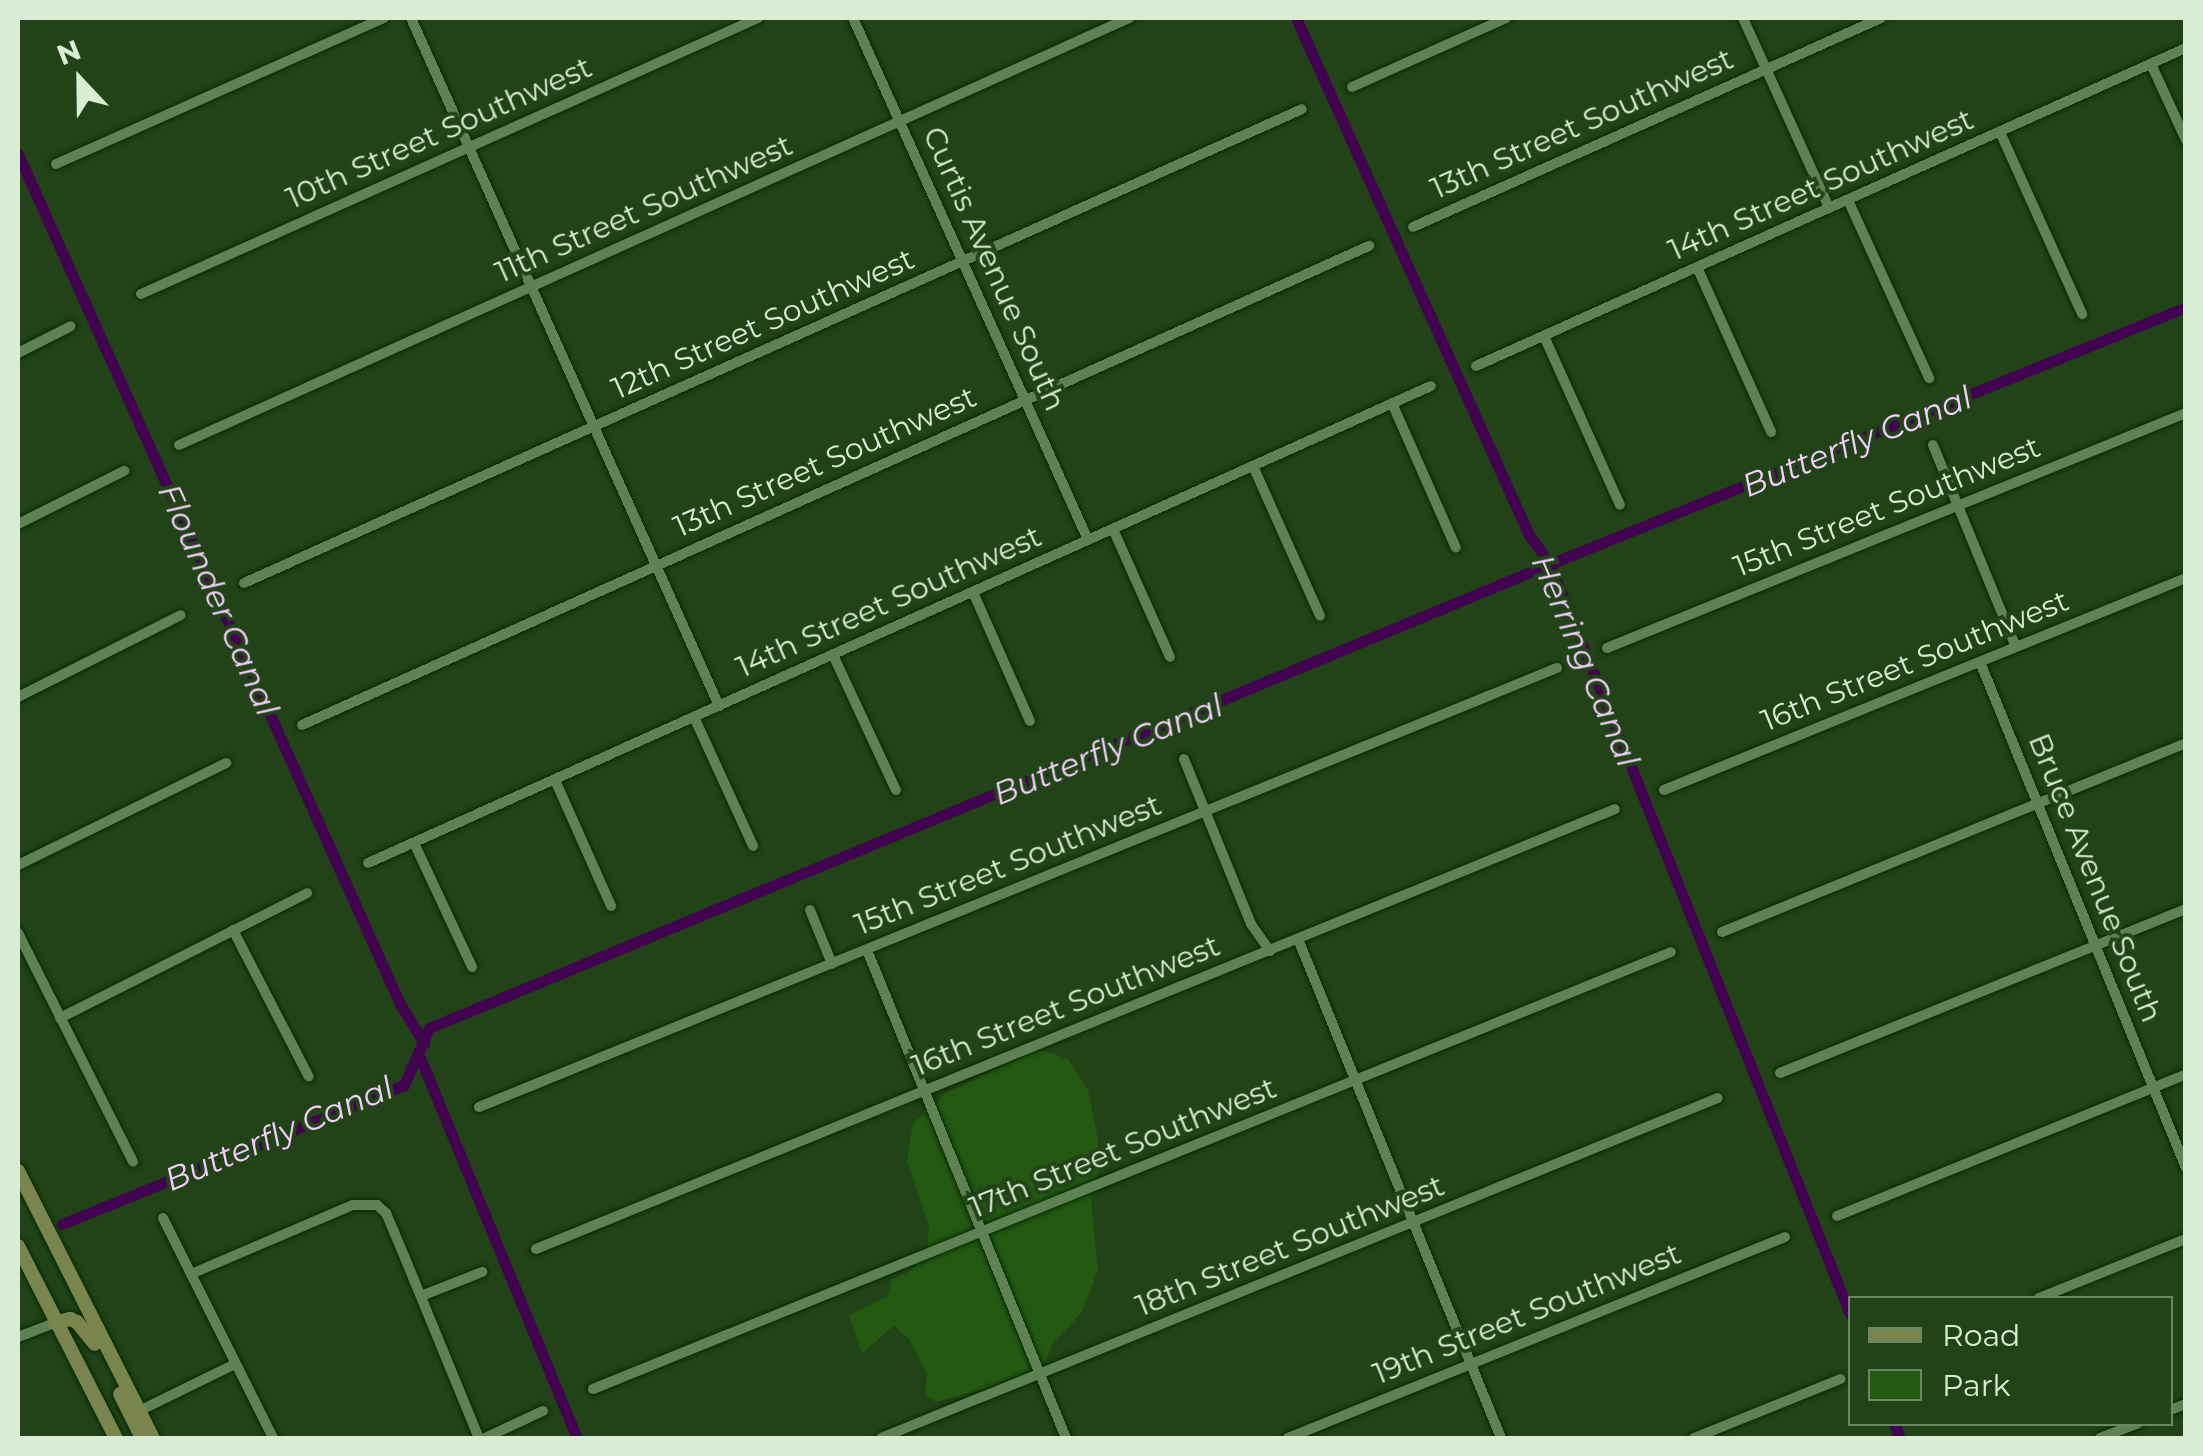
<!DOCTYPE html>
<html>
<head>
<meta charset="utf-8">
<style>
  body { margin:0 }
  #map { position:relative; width:2203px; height:1456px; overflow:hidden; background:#214317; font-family:Montserrat,sans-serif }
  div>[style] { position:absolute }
  .green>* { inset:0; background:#235910 }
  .canal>* { height:11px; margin:-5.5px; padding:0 5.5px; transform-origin:5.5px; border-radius:5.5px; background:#41024f }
  .roads { filter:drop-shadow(0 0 2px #062900) drop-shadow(0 0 2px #062900) }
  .minor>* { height:10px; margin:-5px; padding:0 5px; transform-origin:5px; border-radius:5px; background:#5e8254 }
  .secondary>* { height:14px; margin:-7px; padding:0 7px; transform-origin:7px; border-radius:7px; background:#79854c }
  span { translate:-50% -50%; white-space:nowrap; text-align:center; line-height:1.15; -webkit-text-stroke:8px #214317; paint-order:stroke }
  .street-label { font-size:30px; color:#d9edd4 }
  .water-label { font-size:32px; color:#f4cefe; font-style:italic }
  .frame { position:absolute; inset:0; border:20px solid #d9edd4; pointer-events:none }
  .legend { position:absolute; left:1848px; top:1296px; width:325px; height:130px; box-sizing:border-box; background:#214317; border:2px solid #6b8763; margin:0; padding:12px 18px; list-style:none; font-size:30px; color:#d9edd4 }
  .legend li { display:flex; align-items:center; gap:20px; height:50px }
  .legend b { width:50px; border:2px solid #6b8763 }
  .north { position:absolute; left:30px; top:30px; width:100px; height:100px; -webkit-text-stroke:8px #214317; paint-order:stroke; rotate:338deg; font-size:28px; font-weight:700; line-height:40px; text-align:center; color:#d9edd4 }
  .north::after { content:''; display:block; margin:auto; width:35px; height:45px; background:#d9edd4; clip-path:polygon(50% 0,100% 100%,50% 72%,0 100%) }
</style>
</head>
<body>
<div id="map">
  <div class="green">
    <div style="clip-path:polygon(1039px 1049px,1068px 1059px,1088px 1090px,1098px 1139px,1099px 1167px,1091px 1199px,1098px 1270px,1082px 1312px,1052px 1345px,1044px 1365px,1000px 1385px,935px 1402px,925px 1394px,927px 1375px,909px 1339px,894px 1326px,862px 1353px,849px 1315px,887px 1297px,892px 1279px,913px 1269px,927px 1250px,929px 1227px,907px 1160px,913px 1123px,946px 1093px)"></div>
  </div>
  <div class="canal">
    <div style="left:1296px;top:18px;width:567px;rotate:65.74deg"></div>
    <div style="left:1529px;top:535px;width:36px;rotate:54deg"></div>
    <div style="left:1550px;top:564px;width:808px;rotate:68.2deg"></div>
    <div style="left:18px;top:154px;width:932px;rotate:65.8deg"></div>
    <div style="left:400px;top:1004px;width:46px;rotate:58.4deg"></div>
    <div style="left:419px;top:1055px;width:414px;rotate:67.6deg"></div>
    <div style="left:62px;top:1224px;width:369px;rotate:-22.1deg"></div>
    <div style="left:404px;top:1085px;width:62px;rotate:-66.3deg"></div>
    <div style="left:429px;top:1028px;width:1213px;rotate:-22.49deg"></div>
    <div style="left:1550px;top:564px;width:686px;rotate:-22deg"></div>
    <div style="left:1894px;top:1424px;width:15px;rotate:67deg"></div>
  </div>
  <div class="roads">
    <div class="minor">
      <div style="left:411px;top:18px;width:754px;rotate:65.88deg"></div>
      <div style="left:853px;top:18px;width:572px;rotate:65.76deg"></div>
      <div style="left:1743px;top:18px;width:209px;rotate:65.6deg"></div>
      <div style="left:2151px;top:64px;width:84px;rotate:65.3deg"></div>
      <div style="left:1352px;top:87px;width:169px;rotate:-24.1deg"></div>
      <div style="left:2000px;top:132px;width:200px;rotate:65.7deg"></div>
      <div style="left:56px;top:164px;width:359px;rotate:-24deg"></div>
      <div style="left:1848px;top:200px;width:196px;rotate:65.5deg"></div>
      <div style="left:1413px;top:227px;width:513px;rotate:-24.06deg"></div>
      <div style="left:1697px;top:267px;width:181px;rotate:65.8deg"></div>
      <div style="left:141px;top:294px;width:676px;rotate:-24.1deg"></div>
      <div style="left:1544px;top:336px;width:185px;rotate:65.8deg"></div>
      <div style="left:18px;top:353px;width:59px;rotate:-27deg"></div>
      <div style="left:1476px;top:366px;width:778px;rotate:-24.13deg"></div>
      <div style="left:1392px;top:403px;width:158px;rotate:66.2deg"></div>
      <div style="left:179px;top:445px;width:1042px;rotate:-24.2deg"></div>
      <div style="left:1933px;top:445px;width:218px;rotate:67.7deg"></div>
      <div style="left:1253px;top:466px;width:164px;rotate:65.9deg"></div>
      <div style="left:18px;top:524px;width:119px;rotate:-26.6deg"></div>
      <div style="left:1113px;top:529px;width:140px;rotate:66deg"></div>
      <div style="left:244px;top:583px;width:1159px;rotate:-24.13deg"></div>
      <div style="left:973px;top:592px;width:141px;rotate:66.2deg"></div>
      <div style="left:1607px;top:648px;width:625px;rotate:-22.09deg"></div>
      <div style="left:833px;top:655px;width:149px;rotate:65deg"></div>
      <div style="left:1980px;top:662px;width:546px;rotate:67.85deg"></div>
      <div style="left:18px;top:697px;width:182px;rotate:-26.7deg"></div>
      <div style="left:694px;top:717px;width:142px;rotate:65.4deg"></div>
      <div style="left:302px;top:725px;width:1170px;rotate:-24.18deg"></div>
      <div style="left:1184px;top:759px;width:178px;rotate:67.9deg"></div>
      <div style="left:1251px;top:924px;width:33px;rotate:55deg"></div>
      <div style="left:555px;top:780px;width:138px;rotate:66deg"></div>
      <div style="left:1664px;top:790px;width:563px;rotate:-22.1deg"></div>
      <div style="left:414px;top:843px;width:137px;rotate:64.9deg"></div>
      <div style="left:368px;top:863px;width:1165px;rotate:-24.17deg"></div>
      <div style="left:18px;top:865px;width:232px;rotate:-26.1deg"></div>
      <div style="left:810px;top:910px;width:58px;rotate:67.8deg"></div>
      <div style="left:233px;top:930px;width:165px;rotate:62.7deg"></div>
      <div style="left:1722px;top:932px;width:501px;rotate:-22.16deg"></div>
      <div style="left:18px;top:933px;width:256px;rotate:63.3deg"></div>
      <div style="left:1298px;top:939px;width:539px;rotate:67.86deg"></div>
      <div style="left:867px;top:950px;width:527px;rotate:67.82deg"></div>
      <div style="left:60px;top:1018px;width:277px;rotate:-26.8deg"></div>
      <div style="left:1780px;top:1073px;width:438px;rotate:-22deg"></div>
      <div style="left:479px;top:1107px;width:1164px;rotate:-22.16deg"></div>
      <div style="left:1837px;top:1216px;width:377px;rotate:-22.1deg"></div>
      <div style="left:163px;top:1218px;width:246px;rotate:63.4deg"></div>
      <div style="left:536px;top:1249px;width:1165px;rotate:-22.18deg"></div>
      <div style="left:191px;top:1274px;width:176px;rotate:-23.1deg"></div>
      <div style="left:353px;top:1205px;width:24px"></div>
      <div style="left:377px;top:1205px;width:12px;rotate:42deg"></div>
      <div style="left:386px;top:1213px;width:49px;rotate:67.1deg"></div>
      <div style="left:405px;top:1258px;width:195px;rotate:67.7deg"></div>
      <div style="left:421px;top:1296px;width:66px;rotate:-21.5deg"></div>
      <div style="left:2039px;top:1298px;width:158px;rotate:-21.9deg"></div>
      <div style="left:18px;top:1337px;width:40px;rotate:-21deg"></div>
      <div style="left:593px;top:1389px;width:1163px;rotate:-22.07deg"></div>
      <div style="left:2170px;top:1410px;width:17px;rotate:-21deg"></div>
      <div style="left:139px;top:1411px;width:107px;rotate:-26.1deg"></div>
      <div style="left:485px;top:1438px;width:64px;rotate:-25deg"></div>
      <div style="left:881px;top:1438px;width:903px;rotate:-22.11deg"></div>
      <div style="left:1288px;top:1438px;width:536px;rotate:-22.02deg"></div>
      <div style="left:1694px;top:1438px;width:158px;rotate:-21.9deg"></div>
      <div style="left:2100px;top:1438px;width:40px;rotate:-21deg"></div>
    </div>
    <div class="secondary">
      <div style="left:18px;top:1171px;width:299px;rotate:63.2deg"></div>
      <div style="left:18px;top:1246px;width:216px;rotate:63deg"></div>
      <div style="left:55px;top:1323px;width:16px;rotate:-15deg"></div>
      <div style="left:70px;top:1319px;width:8px;rotate:23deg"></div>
      <div style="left:77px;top:1322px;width:28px;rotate:51deg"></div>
      <div style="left:120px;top:1394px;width:49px;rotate:63.4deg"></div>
    </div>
  </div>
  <div class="street-label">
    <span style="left:1582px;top:124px;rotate:-24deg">13th Street Southwest</span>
    <span style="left:439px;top:133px;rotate:-24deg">10th Street Southwest</span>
    <span style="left:1821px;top:185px;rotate:-24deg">14th Street Southwest</span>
    <span style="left:644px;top:209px;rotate:-24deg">11th Street Southwest</span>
    <span style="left:994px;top:269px;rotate:66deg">Curtis Avenue South</span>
    <span style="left:763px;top:324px;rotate:-24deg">12th Street Southwest</span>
    <span style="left:825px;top:462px;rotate:-24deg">13th Street Southwest</span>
    <span style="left:1887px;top:507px;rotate:-22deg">15th Street Southwest</span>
    <span style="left:889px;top:602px;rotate:-24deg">14th Street Southwest</span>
    <span style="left:1915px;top:661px;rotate:-22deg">16th Street Southwest</span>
    <span style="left:1008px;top:865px;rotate:-22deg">15th Street Southwest</span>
    <span style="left:2095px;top:878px;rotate:68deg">Bruce Avenue South</span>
    <span style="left:1066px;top:1006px;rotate:-22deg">16th Street Southwest</span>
    <span style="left:1123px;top:1148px;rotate:-22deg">17th Street Southwest</span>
    <span style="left:1290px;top:1246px;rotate:-22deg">18th Street Southwest</span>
    <span style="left:1527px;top:1314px;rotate:-22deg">19th Street Southwest</span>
  </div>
  <div class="water-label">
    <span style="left:1857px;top:442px;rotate:-22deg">Butterfly Canal</span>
    <span style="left:218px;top:600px;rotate:66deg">Flounder Canal</span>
    <span style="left:1585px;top:661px;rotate:67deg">Herring Canal</span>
    <span style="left:1108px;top:750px;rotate:-22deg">Butterfly Canal</span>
    <span style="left:279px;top:1134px;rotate:-23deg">Butterfly Canal</span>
  </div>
  <div class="frame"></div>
  <ul class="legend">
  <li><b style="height:12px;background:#79854c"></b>Road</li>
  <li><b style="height:28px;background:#235910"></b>Park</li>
  </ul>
  <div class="north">N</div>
</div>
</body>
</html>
